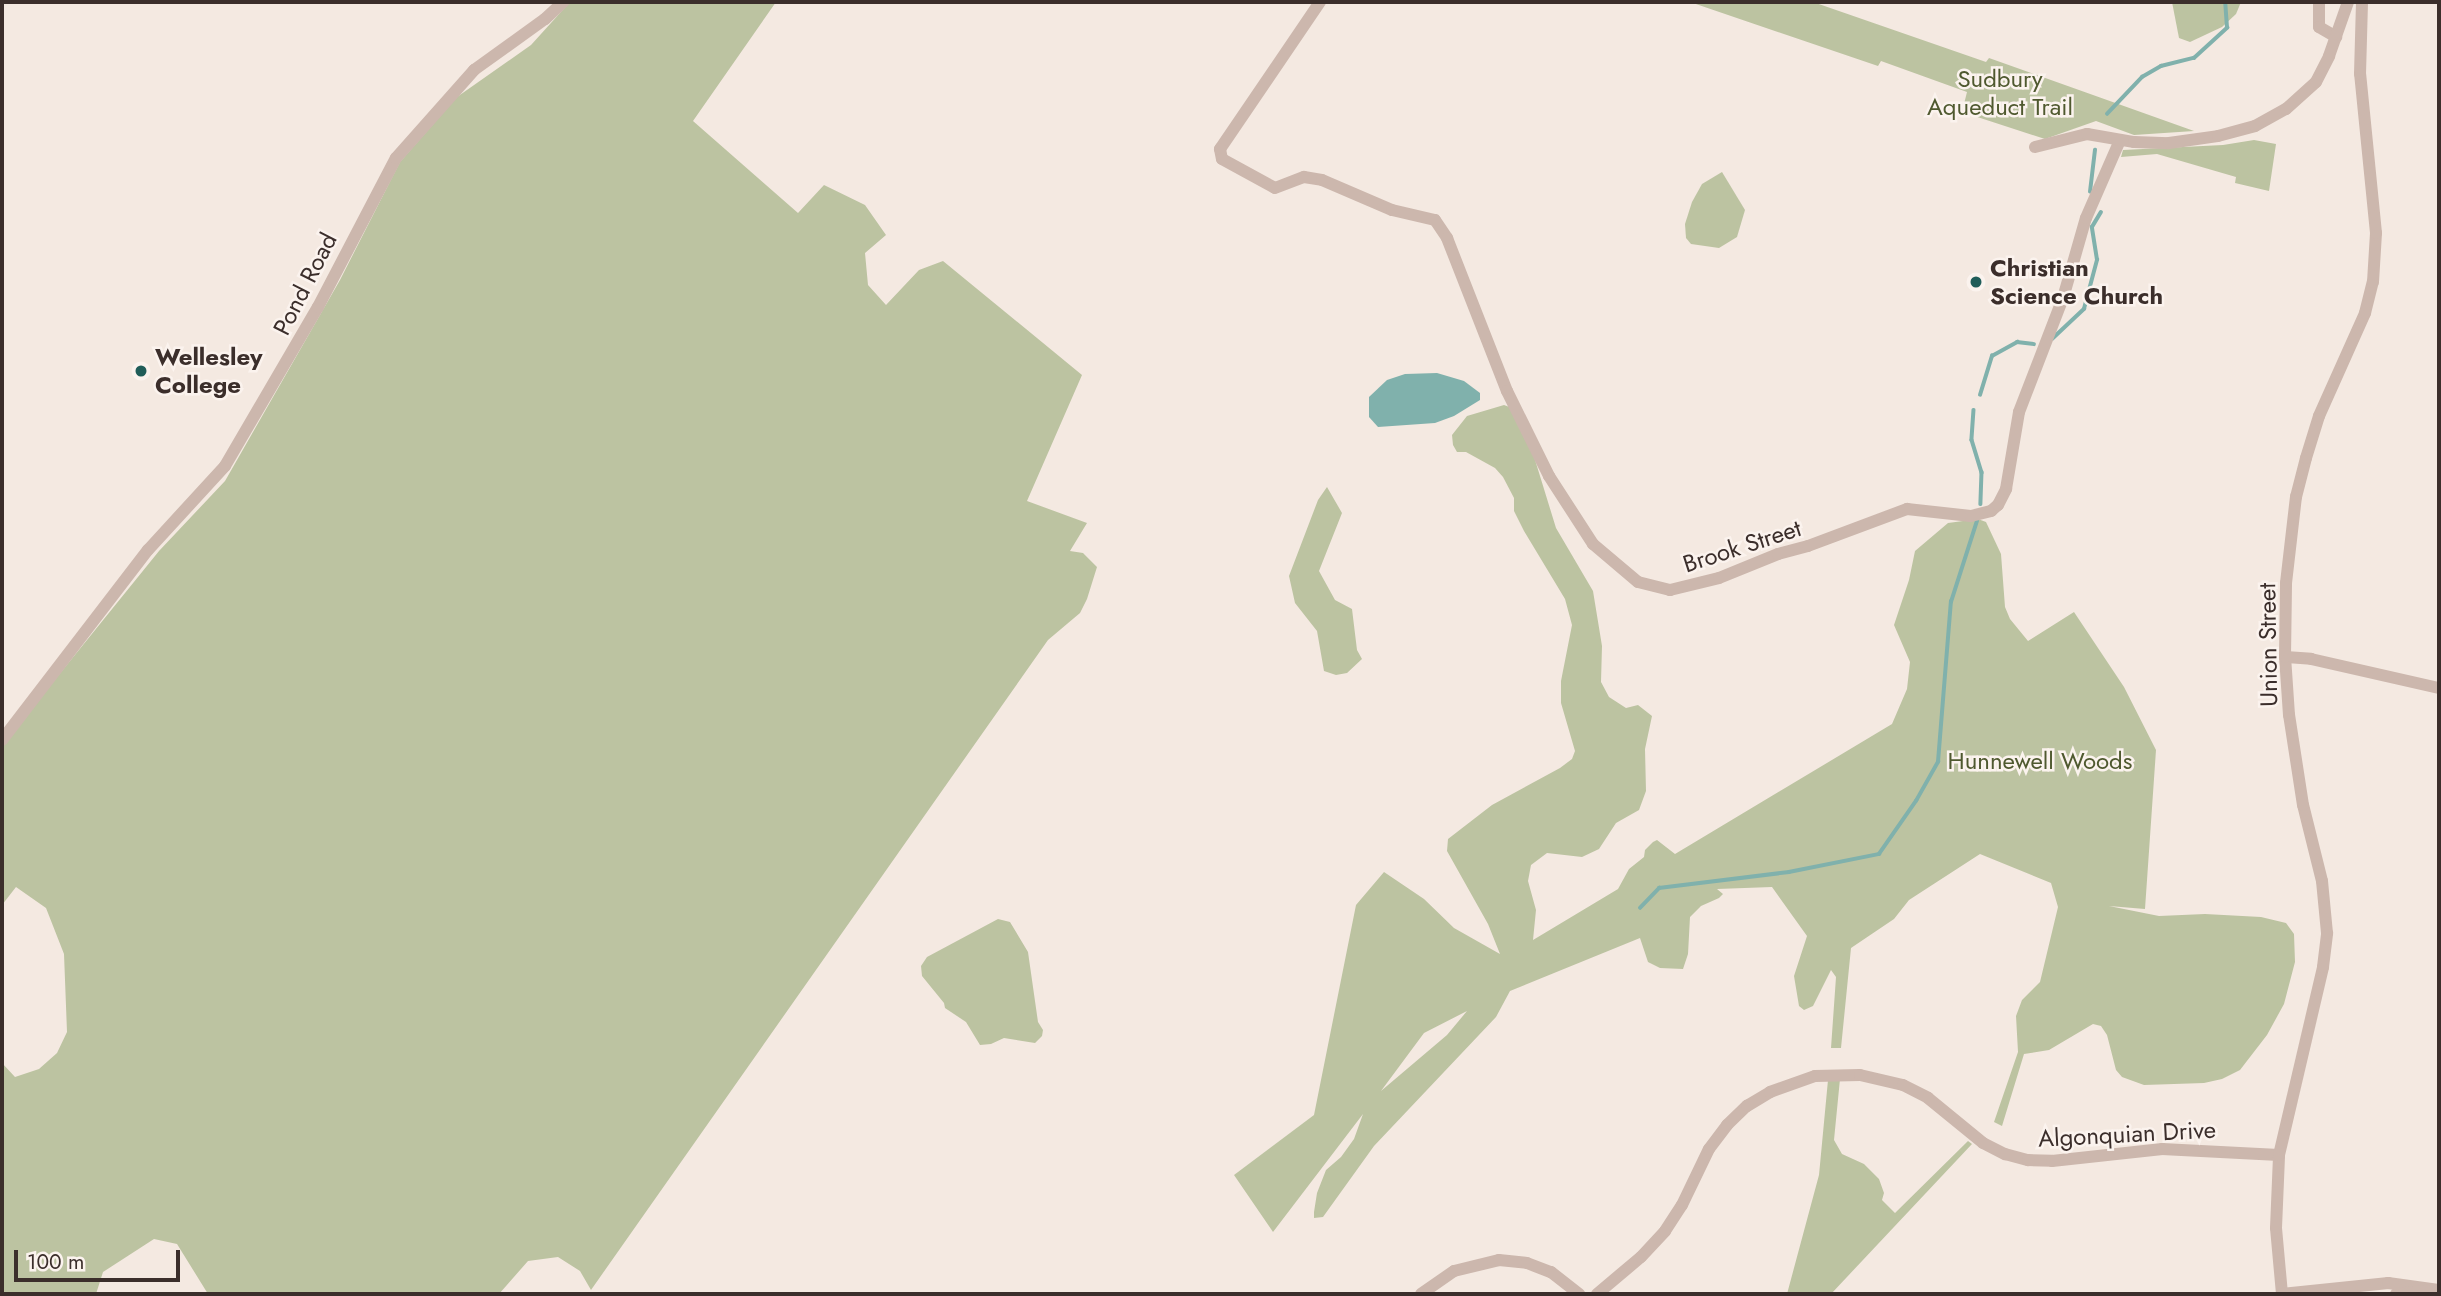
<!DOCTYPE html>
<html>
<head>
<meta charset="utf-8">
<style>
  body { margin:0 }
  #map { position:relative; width:2441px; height:1296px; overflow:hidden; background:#f4e9e1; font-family:Jost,sans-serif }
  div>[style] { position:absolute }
  .green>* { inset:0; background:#bcc3a1 }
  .water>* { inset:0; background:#80b1ac }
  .stream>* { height:3.5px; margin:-1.75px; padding:0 1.75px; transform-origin:1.75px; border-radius:1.75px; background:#80b1ac }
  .minor>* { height:12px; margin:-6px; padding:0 6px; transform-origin:6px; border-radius:6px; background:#ccb7ad }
  .dots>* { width:19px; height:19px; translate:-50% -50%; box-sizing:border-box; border:4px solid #fbf3ee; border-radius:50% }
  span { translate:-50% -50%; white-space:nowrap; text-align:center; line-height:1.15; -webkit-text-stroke:5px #fbf3ee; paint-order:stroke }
  .park-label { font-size:24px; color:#4f592f }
  .poi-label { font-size:24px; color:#3b2e2b; font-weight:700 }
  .left { translate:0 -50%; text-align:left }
  .street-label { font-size:24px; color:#3b2e2b }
  .frame { position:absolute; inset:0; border:4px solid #3b2e2b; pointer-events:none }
  .scale { position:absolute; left:14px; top:1250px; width:166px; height:32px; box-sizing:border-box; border:4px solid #3b2e2b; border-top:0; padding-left:9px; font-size:21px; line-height:24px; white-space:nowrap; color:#3b2e2b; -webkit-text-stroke:5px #fbf3ee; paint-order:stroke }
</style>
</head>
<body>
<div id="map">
  <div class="green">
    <div style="clip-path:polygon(570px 2px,776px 2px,693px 121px,798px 213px,824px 185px,865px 205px,886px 235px,865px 253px,868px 285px,886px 305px,919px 270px,943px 261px,1082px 375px,1027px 501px,1087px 523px,1070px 551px,1083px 553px,1097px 567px,1087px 599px,1080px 613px,1048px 640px,591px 1290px,580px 1271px,558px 1257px,528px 1261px,499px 1294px,208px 1294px,177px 1244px,154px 1239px,103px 1272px,96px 1294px,2px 1294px,2px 1063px,15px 1077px,39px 1069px,57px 1053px,67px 1032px,64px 954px,46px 908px,16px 887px,2px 905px,2px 745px,159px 551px,225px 481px,340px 280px,400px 162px,457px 97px,531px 45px)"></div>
    <div style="clip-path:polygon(1690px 2px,1813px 2px,1986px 62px,1989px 58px,2194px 131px,2134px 135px,2096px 121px,2045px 139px,1962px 112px,1967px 92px,1881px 61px,1878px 66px)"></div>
    <div style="clip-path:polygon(2172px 2px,2241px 2px,2236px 14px,2222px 27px,2190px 42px,2179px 38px)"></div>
    <div style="clip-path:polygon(2254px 140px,2276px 144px,2269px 191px,2235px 183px,2236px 177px,2157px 154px,2121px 157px,2123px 150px,2223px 145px)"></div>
    <div style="clip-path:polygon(1722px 172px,1745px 210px,1737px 237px,1719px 248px,1691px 244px,1686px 238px,1685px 224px,1692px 202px,1702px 184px)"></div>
    <div style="clip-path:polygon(evenodd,1504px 405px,1520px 411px,1556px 528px,1593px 591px,1602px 646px,1601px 682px,1609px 697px,1626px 708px,1638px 705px,1652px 716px,1645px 749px,1646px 791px,1639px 810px,1616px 823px,1599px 849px,1582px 857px,1547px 853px,1531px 865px,1528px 881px,1536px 910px,1533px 940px,1618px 889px,1629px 869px,1644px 857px,1645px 850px,1653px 842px,1657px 840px,1675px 854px,1892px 724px,1907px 689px,1910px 662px,1894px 625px,1909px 580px,1915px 551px,1948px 523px,1978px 519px,1986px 522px,2001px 554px,2005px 607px,2010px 619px,2028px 641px,2074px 612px,2124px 687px,2156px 750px,2145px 909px,2109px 906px,2159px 916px,2205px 914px,2261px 917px,2286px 923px,2294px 934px,2295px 962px,2284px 1004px,2267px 1035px,2240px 1070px,2222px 1079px,2204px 1083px,2144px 1085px,2122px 1077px,2116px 1070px,2107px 1035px,2101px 1026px,2093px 1024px,2049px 1050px,2024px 1054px,2002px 1126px,1994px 1122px,2018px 1052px,2016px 1016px,2022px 1000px,2040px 982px,2058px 907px,2051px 883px,1980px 854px,1909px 900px,1894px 919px,1851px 948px,1841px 1048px,1831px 1048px,1836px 977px,1831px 970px,1813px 1006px,1804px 1010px,1799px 1006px,1794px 976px,1807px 936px,1772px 887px,1717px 889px,1723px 894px,1719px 898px,1701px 906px,1690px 917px,1688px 954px,1683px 969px,1660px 968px,1648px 962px,1640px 938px,1510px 991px,1496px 1017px,1374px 1146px,1323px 1217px,1314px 1218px,1314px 1212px,1317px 1193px,1326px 1170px,1341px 1157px,1354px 1139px,1363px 1114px,1273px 1232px,1234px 1175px,1314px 1115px,1356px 905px,1384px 872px,1424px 899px,1454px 928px,1500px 954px,1488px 924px,1447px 851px,1448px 839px,1492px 805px,1560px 768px,1572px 759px,1575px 751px,1561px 703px,1561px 681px,1572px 625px,1565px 599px,1524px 531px,1514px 511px,1514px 498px,1503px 477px,1495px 468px,1466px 452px,1457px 452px,1453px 445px,1452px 435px,1467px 416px,1504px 405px,1467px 1011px,1447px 1035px,1381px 1091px,1424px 1033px,1467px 1011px)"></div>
    <div style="clip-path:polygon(1327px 487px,1342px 513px,1319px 571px,1335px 600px,1352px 609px,1357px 650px,1362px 659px,1347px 673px,1336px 675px,1324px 671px,1317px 631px,1295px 603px,1289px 576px,1318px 500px)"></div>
    <div style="clip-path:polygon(998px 919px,1010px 922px,1028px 952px,1038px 1022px,1043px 1030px,1042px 1036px,1035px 1043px,1004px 1038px,991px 1044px,980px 1045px,966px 1022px,945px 1008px,944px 1003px,922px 976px,921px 966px,927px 957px)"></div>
    <div style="clip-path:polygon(1840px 1079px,1834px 1140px,1842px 1154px,1864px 1164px,1879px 1179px,1884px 1193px,1882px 1200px,1895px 1213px,1968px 1141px,1972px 1144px,1831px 1294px,1787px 1294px,1819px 1175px,1828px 1080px)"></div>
  </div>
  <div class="water">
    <div style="clip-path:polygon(1437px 373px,1464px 381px,1480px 393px,1480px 400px,1454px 416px,1435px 423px,1378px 427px,1369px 417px,1369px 397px,1387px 380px,1405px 374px)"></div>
  </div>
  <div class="stream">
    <div style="left:2107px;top:114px;width:51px;rotate:-46.6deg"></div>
    <div style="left:2142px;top:77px;width:22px;rotate:-30deg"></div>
    <div style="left:2161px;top:66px;width:34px;rotate:-14deg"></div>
    <div style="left:2194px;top:58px;width:45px;rotate:-42.3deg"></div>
    <div style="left:2227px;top:28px;width:26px;rotate:-94deg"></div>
    <div style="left:2090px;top:192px;width:42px;rotate:-83.2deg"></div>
    <div style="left:2052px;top:339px;width:44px;rotate:-43.2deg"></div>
    <div style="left:2084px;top:309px;width:51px;rotate:-75.1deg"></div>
    <div style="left:2097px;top:260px;width:33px;rotate:-99deg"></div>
    <div style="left:2092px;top:227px;width:17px;rotate:-59deg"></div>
    <div style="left:1980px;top:395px;width:41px;rotate:-72.9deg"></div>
    <div style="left:1992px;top:356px;width:29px;rotate:-29deg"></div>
    <div style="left:2017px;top:342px;width:17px;rotate:7deg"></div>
    <div style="left:1974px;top:410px;width:30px;rotate:94deg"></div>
    <div style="left:1972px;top:440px;width:34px;rotate:73deg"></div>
    <div style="left:1982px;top:472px;width:32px;rotate:92deg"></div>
    <div style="left:1640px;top:908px;width:28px;rotate:-46deg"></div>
    <div style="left:1659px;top:888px;width:131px;rotate:-7deg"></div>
    <div style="left:1789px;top:872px;width:92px;rotate:-11.3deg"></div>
    <div style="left:1879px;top:854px;width:65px;rotate:-55.1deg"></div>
    <div style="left:1916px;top:801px;width:45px;rotate:-60.6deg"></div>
    <div style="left:1938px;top:762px;width:161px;rotate:-85.4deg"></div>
    <div style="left:1951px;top:602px;width:85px;rotate:-72.2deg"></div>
  </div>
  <div class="minor">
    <div style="left:1320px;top:2px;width:178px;rotate:124.2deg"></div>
    <div style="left:1220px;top:149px;width:10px;rotate:79deg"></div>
    <div style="left:1222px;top:159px;width:60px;rotate:28.7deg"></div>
    <div style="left:1275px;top:188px;width:31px;rotate:-21deg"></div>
    <div style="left:1304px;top:177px;width:18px;rotate:9deg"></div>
    <div style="left:1322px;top:180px;width:76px;rotate:23.2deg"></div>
    <div style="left:1392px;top:210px;width:44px;rotate:13.1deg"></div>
    <div style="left:1435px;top:220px;width:22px;rotate:56deg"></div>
    <div style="left:1447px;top:238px;width:164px;rotate:68.6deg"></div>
    <div style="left:1507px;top:391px;width:95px;rotate:63.7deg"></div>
    <div style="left:1549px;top:476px;width:81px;rotate:57.1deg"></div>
    <div style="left:1593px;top:544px;width:59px;rotate:40.2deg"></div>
    <div style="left:1638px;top:582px;width:33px;rotate:14deg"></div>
    <div style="left:1670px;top:590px;width:50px;rotate:-13.8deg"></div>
    <div style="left:1719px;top:578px;width:64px;rotate:-22.1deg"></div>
    <div style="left:1778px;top:554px;width:31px;rotate:-15deg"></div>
    <div style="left:1808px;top:546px;width:106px;rotate:-20.5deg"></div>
    <div style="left:1907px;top:509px;width:64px;rotate:6.2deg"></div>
    <div style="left:1971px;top:516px;width:21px;rotate:-14deg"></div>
    <div style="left:1991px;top:511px;width:9px;rotate:-41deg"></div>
    <div style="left:1998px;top:505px;width:18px;rotate:-63deg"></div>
    <div style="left:2006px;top:489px;width:78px;rotate:-80.4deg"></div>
    <div style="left:2019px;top:412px;width:122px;rotate:-68.9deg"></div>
    <div style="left:2063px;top:298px;width:83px;rotate:-74deg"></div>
    <div style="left:2086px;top:218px;width:85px;rotate:-66.4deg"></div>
    <div style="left:2319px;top:2px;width:25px;rotate:90deg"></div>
    <div style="left:2319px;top:27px;width:20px;rotate:30deg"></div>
    <div style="left:2035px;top:147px;width:54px;rotate:-14deg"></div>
    <div style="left:2087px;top:134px;width:48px;rotate:9.7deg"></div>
    <div style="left:2134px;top:142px;width:35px;rotate:2deg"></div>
    <div style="left:2169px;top:143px;width:49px;rotate:-8.1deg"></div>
    <div style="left:2218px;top:136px;width:38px;rotate:-15deg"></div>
    <div style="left:2255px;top:126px;width:35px;rotate:-29deg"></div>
    <div style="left:2286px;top:109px;width:40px;rotate:-42deg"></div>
    <div style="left:2316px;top:82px;width:29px;rotate:-63deg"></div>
    <div style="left:2329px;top:56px;width:57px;rotate:-70.6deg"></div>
    <div style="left:2285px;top:657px;width:26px;rotate:4deg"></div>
    <div style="left:2311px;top:659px;width:131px;rotate:12.8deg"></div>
    <div style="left:2px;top:740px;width:240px;rotate:-52.5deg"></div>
    <div style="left:148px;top:550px;width:114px;rotate:-47.5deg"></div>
    <div style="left:225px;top:466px;width:184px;rotate:-59.7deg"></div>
    <div style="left:318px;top:307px;width:168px;rotate:-62.4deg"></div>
    <div style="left:396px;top:158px;width:118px;rotate:-48.4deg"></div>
    <div style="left:474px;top:70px;width:87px;rotate:-35.7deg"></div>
    <div style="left:545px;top:19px;width:25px;rotate:-43deg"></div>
    <div style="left:1421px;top:1294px;width:40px;rotate:-34.9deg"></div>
    <div style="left:1454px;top:1271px;width:46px;rotate:-13.7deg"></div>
    <div style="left:1499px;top:1260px;width:28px;rotate:6deg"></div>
    <div style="left:1527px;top:1263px;width:26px;rotate:21deg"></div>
    <div style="left:1551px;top:1272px;width:36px;rotate:38deg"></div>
    <div style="left:1597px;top:1294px;width:57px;rotate:-40.1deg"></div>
    <div style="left:1641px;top:1257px;width:35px;rotate:-47deg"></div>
    <div style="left:1665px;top:1231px;width:31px;rotate:-57deg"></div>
    <div style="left:1682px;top:1205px;width:62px;rotate:-64.3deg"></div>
    <div style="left:1709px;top:1149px;width:30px;rotate:-53deg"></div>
    <div style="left:1727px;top:1125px;width:28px;rotate:-44deg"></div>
    <div style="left:1747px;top:1106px;width:27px;rotate:-31deg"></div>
    <div style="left:1770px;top:1092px;width:48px;rotate:-19.6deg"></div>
    <div style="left:1815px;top:1076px;width:45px;rotate:-1.3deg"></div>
    <div style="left:1860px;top:1075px;width:44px;rotate:13.1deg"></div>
    <div style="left:1903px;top:1085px;width:28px;rotate:27deg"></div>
    <div style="left:1928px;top:1098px;width:71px;rotate:39.3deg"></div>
    <div style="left:1983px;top:1143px;width:25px;rotate:27deg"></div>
    <div style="left:2005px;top:1154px;width:24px;rotate:15deg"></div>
    <div style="left:2028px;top:1160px;width:24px;rotate:2deg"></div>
    <div style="left:2052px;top:1161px;width:111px;rotate:-6.2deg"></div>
    <div style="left:2162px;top:1149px;width:117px;rotate:2.9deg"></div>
    <div style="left:2282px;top:1294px;width:66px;rotate:-95.2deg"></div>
    <div style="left:2276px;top:1228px;width:73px;rotate:-87.6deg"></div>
    <div style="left:2279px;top:1155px;width:193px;rotate:-76.8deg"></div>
    <div style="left:2323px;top:967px;width:34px;rotate:-83deg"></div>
    <div style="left:2327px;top:933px;width:52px;rotate:-95.5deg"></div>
    <div style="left:2322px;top:881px;width:78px;rotate:-104deg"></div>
    <div style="left:2303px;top:805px;width:91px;rotate:-98.8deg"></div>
    <div style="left:2289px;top:715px;width:58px;rotate:-93.9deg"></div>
    <div style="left:2285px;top:657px;width:74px;rotate:-89.2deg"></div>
    <div style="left:2286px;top:583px;width:87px;rotate:-83.4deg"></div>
    <div style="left:2296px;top:497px;width:40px;rotate:-75.6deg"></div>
    <div style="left:2306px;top:458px;width:44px;rotate:-72.8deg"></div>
    <div style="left:2319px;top:416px;width:113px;rotate:-65.9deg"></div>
    <div style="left:2365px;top:313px;width:32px;rotate:-76deg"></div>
    <div style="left:2373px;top:282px;width:49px;rotate:-86.5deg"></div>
    <div style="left:2376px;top:233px;width:160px;rotate:-95.7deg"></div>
    <div style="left:2360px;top:74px;width:72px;rotate:-88.4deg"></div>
    <div style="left:2282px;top:1294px;width:107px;rotate:-5.9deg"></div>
    <div style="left:2388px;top:1283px;width:51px;rotate:7.8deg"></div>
    <div style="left:2396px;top:1294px;width:31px;rotate:-6deg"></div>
  </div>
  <div class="dots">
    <div style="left:1976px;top:282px;background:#205d59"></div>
    <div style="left:141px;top:371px;background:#205d59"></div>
  </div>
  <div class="park-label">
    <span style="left:2000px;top:93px">Sudbury<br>Aqueduct Trail</span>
    <span style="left:2040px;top:761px">Hunnewell Woods</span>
  </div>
  <div class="poi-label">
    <span class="left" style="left:1990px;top:282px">Christian<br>Science Church</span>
    <span class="left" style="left:155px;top:371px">Wellesley<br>College</span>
  </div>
  <div class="street-label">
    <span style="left:305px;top:284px;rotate:-63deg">Pond Road</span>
    <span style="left:1742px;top:546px;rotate:-18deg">Brook Street</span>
    <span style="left:2268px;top:645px;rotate:-91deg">Union Street</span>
    <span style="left:2127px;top:1134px;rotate:-3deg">Algonquian Drive</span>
  </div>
  <div class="frame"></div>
  <div class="scale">100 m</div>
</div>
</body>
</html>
